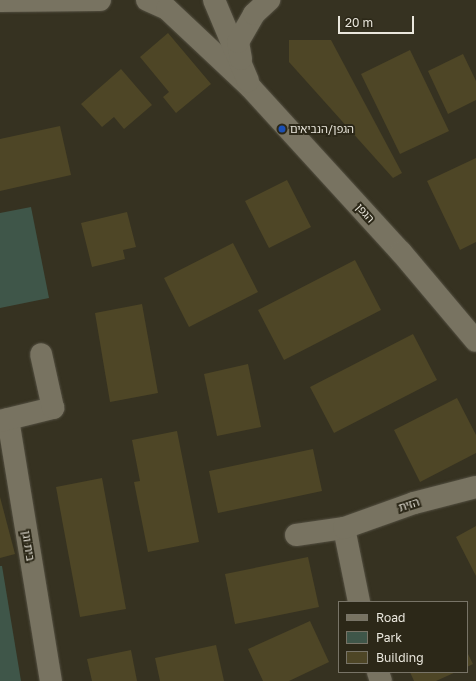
<!DOCTYPE html>
<html>
<head>
<meta charset="utf-8">
<style>
  body { margin:0 }
  #map { position:relative; width:476px; height:681px; overflow:hidden; background:#363221; font-family:"Golos Text","Noto Sans Hebrew",sans-serif }
  div>[style] { position:absolute }
  .green>* { inset:0; background:#3f5649 }
  .building>* { inset:0; background:#4e4626 }
  .roads { filter:drop-shadow(0 0 1px #534f41) drop-shadow(0 0 1px #534f41) }
  .minor>* { height:22px; margin:-11px; padding:0 11px; transform-origin:11px; border-radius:11px; background:#787361 }
  .dots>* { width:11px; height:11px; translate:-50% -50%; box-sizing:border-box; border:2px solid #2c2818; border-radius:50% }
  span { translate:-50% -50%; white-space:nowrap; text-align:center; line-height:1.15; -webkit-text-stroke:4px #2c2818; paint-order:stroke }
  .poi-label { font-size:11px; color:#eae7dd }
  .left { translate:0 -50%; text-align:left }
  .street-label { font-size:11px; color:#eae7dd }
  .legend { position:absolute; left:338px; top:601px; width:130px; height:72px; box-sizing:border-box; background:#2c2818; border:1px solid #787467; margin:0; padding:5px 7px; list-style:none; font-size:12px; color:#eae7dd }
  .legend li { display:flex; align-items:center; gap:8px; height:20px }
  .legend b { width:20px; border:1px solid #787467 }
  .scale { position:absolute; left:338px; top:16px; width:76px; height:18px; box-sizing:border-box; border:2px solid #eae7dd; border-top:0; padding-left:5px; font-size:12px; line-height:14px; white-space:nowrap; color:#eae7dd; -webkit-text-stroke:3px #2c2818; paint-order:stroke }
</style>
</head>
<body>
<div id="map">
  <div class="green">
    <div style="clip-path:polygon(31px 207px,49px 298px,0 308px,0 213px)"></div>
    <div style="clip-path:polygon(0 566px,2px 566px,21px 681px,0 681px)"></div>
  </div>
  <div class="building">
    <div style="clip-path:polygon(168px 33px,211px 84px,176px 113px,163px 97px,169px 92px,140px 57px)"></div>
    <div style="clip-path:polygon(289px 40px,331px 40px,402px 173px,393px 178px,289px 62px)"></div>
    <div style="clip-path:polygon(410px 50px,449px 131px,400px 154px,361px 74px)"></div>
    <div style="clip-path:polygon(463px 54px,476px 81px,476px 100px,448px 114px,428px 71px)"></div>
    <div style="clip-path:polygon(121px 69px,152px 105px,124px 129px,114px 117px,102px 127px,81px 104px)"></div>
    <div style="clip-path:polygon(60px 126px,71px 175px,0 191px,0 139px)"></div>
    <div style="clip-path:polygon(476px 158px,476px 242px,460px 250px,427px 181px)"></div>
    <div style="clip-path:polygon(287px 180px,311px 227px,269px 248px,245px 201px)"></div>
    <div style="clip-path:polygon(127px 212px,136px 247px,123px 250px,125px 259px,92px 267px,81px 223px)"></div>
    <div style="clip-path:polygon(233px 243px,258px 292px,189px 327px,164px 278px)"></div>
    <div style="clip-path:polygon(355px 260px,381px 310px,284px 360px,258px 310px)"></div>
    <div style="clip-path:polygon(142px 304px,158px 393px,110px 402px,95px 313px)"></div>
    <div style="clip-path:polygon(413px 334px,437px 380px,334px 433px,310px 387px)"></div>
    <div style="clip-path:polygon(248px 364px,261px 427px,217px 436px,204px 374px)"></div>
    <div style="clip-path:polygon(457px 398px,476px 435px,476px 453px,420px 482px,394px 430px)"></div>
    <div style="clip-path:polygon(177px 431px,199px 542px,148px 552px,134px 482px,140px 481px,132px 440px)"></div>
    <div style="clip-path:polygon(313px 449px,322px 491px,218px 513px,209px 471px)"></div>
    <div style="clip-path:polygon(102px 478px,126px 609px,80px 617px,56px 487px)"></div>
    <div style="clip-path:polygon(0 497px,15px 554px,0 558px)"></div>
    <div style="clip-path:polygon(476px 526px,476px 576px,456px 537px)"></div>
    <div style="clip-path:polygon(308px 557px,319px 607px,235px 624px,225px 574px)"></div>
    <div style="clip-path:polygon(310px 621px,329px 662px,289px 681px,263px 681px,248px 649px)"></div>
    <div style="clip-path:polygon(216px 645px,224px 681px,160px 681px,155px 658px)"></div>
    <div style="clip-path:polygon(131px 650px,137px 681px,92px 681px,87px 659px)"></div>
    <div style="clip-path:polygon(467px 652px,473px 664px,467px 667px)"></div>
    <div style="clip-path:polygon(410px 672px,456px 672px,436px 681px,414px 681px)"></div>
  </div>
  <div class="roads">
    <div class="minor">
      <div style="left:147px;top:0;width:22px;rotate:24deg"></div>
      <div style="left:167px;top:9px;width:115px;rotate:43.2deg"></div>
      <div style="left:251px;top:88px;width:222px;rotate:47.6deg"></div>
      <div style="left:401px;top:252px;width:116px;rotate:49.9deg"></div>
      <div style="left:214px;top:0;width:88px;rotate:67.2deg"></div>
      <div style="left:0;top:1px;width:100px;rotate:-0.6deg"></div>
      <div style="left:241px;top:59px;width:17px;rotate:-100deg"></div>
      <div style="left:238px;top:42px;width:32px;rotate:-60deg"></div>
      <div style="left:254px;top:14px;width:21px;rotate:-43deg"></div>
      <div style="left:8px;top:419px;width:266px;rotate:80.7deg"></div>
      <div style="left:0;top:421px;width:55px;rotate:-13.8deg"></div>
      <div style="left:53px;top:408px;width:55px;rotate:-102.5deg"></div>
      <div style="left:344px;top:528px;width:76px;rotate:78.5deg"></div>
      <div style="left:296px;top:535px;width:49px;rotate:-8.3deg"></div>
      <div style="left:344px;top:528px;width:74px;rotate:-19.7deg"></div>
      <div style="left:414px;top:503px;width:64px;rotate:-14.5deg"></div>
      <div style="left:378px;top:672px;width:9px;rotate:72deg"></div>
    </div>
  </div>
  <div class="dots">
    <div style="left:282px;top:129px;background:#1a4fb4"></div>
  </div>
  <div class="poi-label">
    <span class="left" style="left:290px;top:129px">הגפן/הנביאים</span>
  </div>
  <div class="street-label">
    <span style="left:365px;top:213px;rotate:48deg">הגפן</span>
    <span style="left:409px;top:505px;rotate:-18deg">הזית</span>
    <span style="left:28px;top:546px;rotate:81deg">בית וגן</span>
  </div>
  <ul class="legend">
  <li><b style="height:5px;background:#787361"></b>Road</li>
  <li><b style="height:11px;background:#3f5649"></b>Park</li>
  <li><b style="height:11px;background:#4e4626"></b>Building</li>
  </ul>
  <div class="scale">20 m</div>
</div>
</body>
</html>
